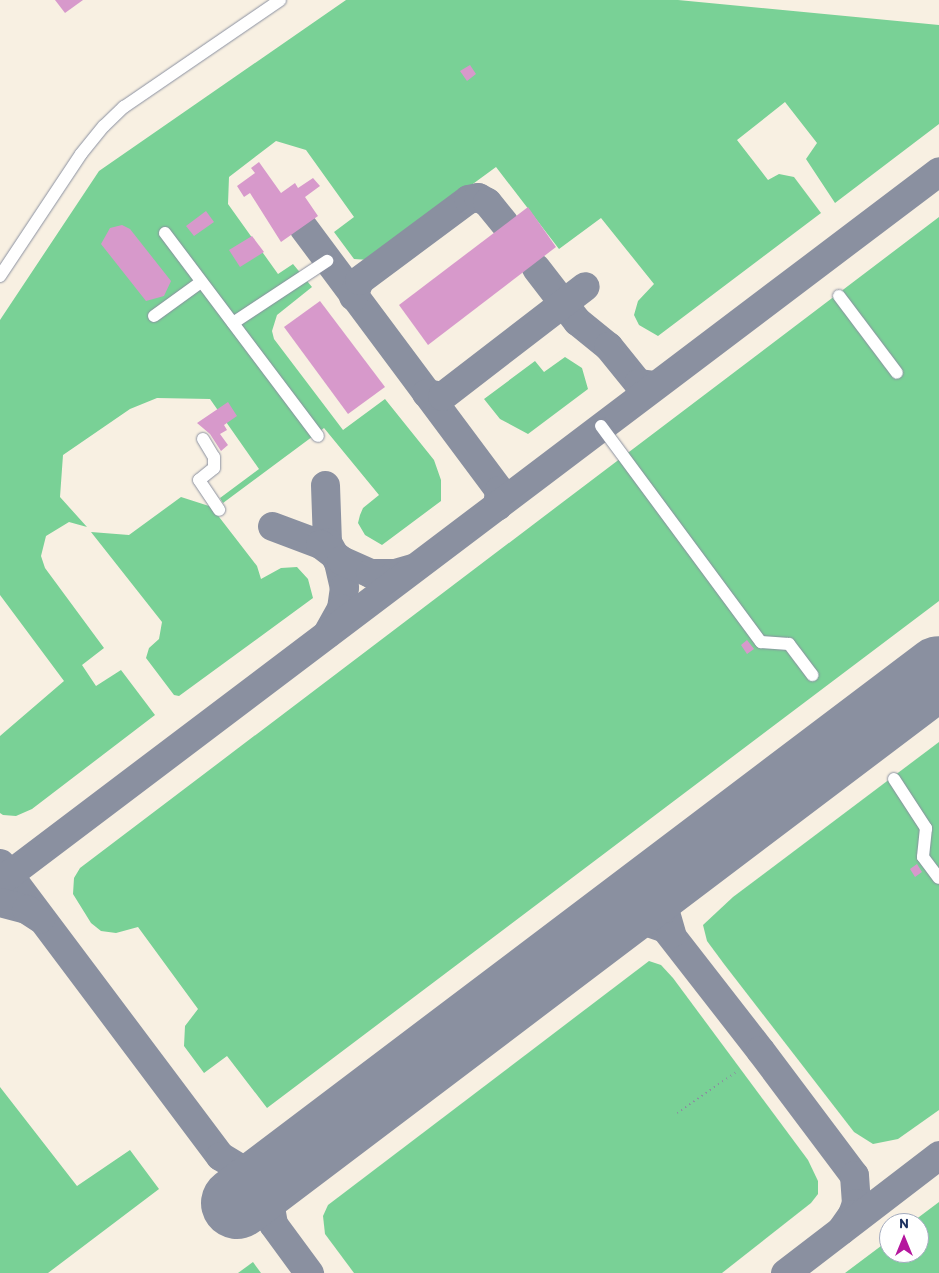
<!DOCTYPE html>
<html>
<head>
<meta charset="utf-8">
<style>
  body { margin:0 }
  #map { position:relative; width:939px; height:1273px; overflow:hidden; background:#f8f0e2; font-family:Itim,sans-serif }
  div>[style] { position:absolute }
  .green>* { inset:0; background:#79d196 }
  .taxiway>* { height:29px; margin:-14.5px; padding:0 14.5px; transform-origin:14.5px; border-radius:14.5px; background:#8a90a0 }
  .runway>* { height:72px; margin:-36px; padding:0 36px; transform-origin:36px; border-radius:36px; background:#8a90a0 }
  .building>* { inset:0; background:#d799cb }
  .path>* { height:2px; margin-top:-1px; transform-origin:0; background:repeating-linear-gradient(90deg,#8a90a0 0 1px,transparent 0 5px) }
  .roads { filter:drop-shadow(0 0 1px #8a90a0) drop-shadow(0 0 1px #8a90a0) }
  .minor>* { height:12px; margin:-6px; padding:0 6px; transform-origin:6px; border-radius:6px; background:#fff }
  span { translate:-50% -50%; white-space:nowrap; text-align:center; line-height:1.15; -webkit-text-stroke:5px #fff; paint-order:stroke }
  .north { position:absolute; left:879px; top:1213px; width:50px; height:50px; box-sizing:border-box; background:#fff; border:1px solid #a4acbf; border-radius:50%; rotate:0deg; font-size:14px; font-weight:700; line-height:20px; text-align:center; color:#1b2f5e }
  .north::after { content:''; display:block; margin:auto; width:18px; height:22px; background:#b5179e; clip-path:polygon(50% 0,100% 100%,50% 72%,0 100%) }
</style>
</head>
<body>
<div id="map">
  <div class="green">
    <div style="clip-path:polygon(346px 0,678px 0,939px 25px,939px 124px,835px 203px,806px 159px,817px 143px,785px 102px,737px 140px,768px 180px,779px 174px,794px 177px,821px 213px,658px 336px,639px 325px,634px 315px,638px 301px,654px 284px,601px 218px,559px 249px,496px 167px,369px 260px,354px 259px,334px 232px,354px 217px,306px 150px,276px 141px,229px 177px,228px 204px,278px 274px,293px 264px,312px 287px,277px 315px,272px 331px,274px 339px,343px 430px,385px 399px,434px 460px,441px 480px,441px 501px,382px 545px,365px 535px,358px 523px,360px 515px,363px 508px,379px 495px,324px 428px,223px 503px,220px 498px,259px 469px,210px 399px,157px 398px,130px 409px,63px 455px,60px 497px,87px 527px,69px 522px,46px 536px,41px 556px,45px 568px,104px 648px,82px 665px,96px 686px,121px 670px,155px 715px,32px 809px,16px 816px,3px 815px,0 813px,0 736px,64px 681px,0 595px,0 320px,99px 171px)"></div>
    <div style="clip-path:polygon(939px 217px,939px 601px,267px 1108px,227px 1056px,204px 1073px,184px 1046px,185px 1026px,198px 1009px,138px 927px,116px 933px,101px 931px,91px 923px,73px 894px,74px 878px,80px 868px)"></div>
    <div style="clip-path:polygon(565px 357px,582px 368px,588px 389px,528px 434px,500px 419px,484px 399px,535px 361px,544px 372px)"></div>
    <div style="clip-path:polygon(181px 497px,209px 506px,216px 513px,257px 566px,261px 579px,281px 568px,297px 567px,308px 579px,313px 598px,179px 696px,174px 695px,146px 658px,149px 648px,159px 639px,162px 622px,91px 532px,129px 535px)"></div>
    <div style="clip-path:polygon(939px 742px,939px 1110px,898px 1139px,873px 1144px,854px 1132px,724px 964px,707px 941px,703px 925px,733px 897px)"></div>
    <div style="clip-path:polygon(649px 961px,661px 965px,673px 978px,808px 1160px,818px 1181px,818px 1194px,811px 1203px,722px 1273px,354px 1273px,325px 1234px,323px 1216px,328px 1205px)"></div>
    <div style="clip-path:polygon(0 1087px,77px 1186px,130px 1150px,159px 1189px,48px 1273px,0 1273px)"></div>
    <div style="clip-path:polygon(939px 1202px,939px 1273px,845px 1273px,889px 1240px,889px 1253px,919px 1253px,919px 1223px,911px 1223px)"></div>
    <div style="clip-path:polygon(253px 1262px,261px 1273px,238px 1273px)"></div>
  </div>
  <div class="taxiway">
    <div style="left:303px;top:227px;width:328px;rotate:53.3deg"></div>
    <div style="left:499px;top:490px;width:16px;rotate:97deg"></div>
    <div style="left:536px;top:268px;width:67px;rotate:52.3deg"></div>
    <div style="left:577px;top:321px;width:40px;rotate:39deg"></div>
    <div style="left:608px;top:346px;width:48px;rotate:51deg"></div>
    <div style="left:638px;top:383px;width:17px;rotate:7deg"></div>
    <div style="left:353px;top:296px;width:17px;rotate:-69deg"></div>
    <div style="left:359px;top:280px;width:136px;rotate:-36.6deg"></div>
    <div style="left:468px;top:199px;width:10px;rotate:-11deg"></div>
    <div style="left:478px;top:197px;width:10px;rotate:29deg"></div>
    <div style="left:487px;top:202px;width:27px;rotate:51deg"></div>
    <div style="left:426px;top:393px;width:16px;rotate:11deg"></div>
    <div style="left:442px;top:396px;width:180px;rotate:-37.6deg"></div>
    <div style="left:325px;top:485px;width:57px;rotate:88deg"></div>
    <div style="left:327px;top:542px;width:23px;rotate:61deg"></div>
    <div style="left:338px;top:562px;width:26px;rotate:77deg"></div>
    <div style="left:344px;top:587px;width:21px;rotate:98deg"></div>
    <div style="left:341px;top:608px;width:29px;rotate:119deg"></div>
    <div style="left:272px;top:526px;width:51px;rotate:20.6deg"></div>
    <div style="left:320px;top:544px;width:26px;rotate:37deg"></div>
    <div style="left:341px;top:560px;width:32px;rotate:24deg"></div>
    <div style="left:370px;top:573px;width:25px"></div>
    <div style="left:395px;top:573px;width:18px;rotate:-16deg"></div>
    <div style="left:0;top:863px;width:366px;rotate:53.1deg"></div>
    <div style="left:220px;top:1156px;width:27px;rotate:31deg"></div>
    <div style="left:243px;top:1170px;width:36px;rotate:2deg"></div>
    <div style="left:279px;top:1171px;width:32px;rotate:108deg"></div>
    <div style="left:269px;top:1201px;width:23px;rotate:80deg"></div>
    <div style="left:273px;top:1224px;width:61px;rotate:53.7deg"></div>
    <div style="left:0;top:881px;width:1177px;rotate:-37.09deg"></div>
    <div style="left:0;top:902px;width:27px;rotate:15deg"></div>
    <div style="left:26px;top:909px;width:17px;rotate:33deg"></div>
    <div style="left:608px;top:922px;width:28px;rotate:-8deg"></div>
    <div style="left:636px;top:918px;width:31px;rotate:19deg"></div>
    <div style="left:665px;top:928px;width:155px;rotate:52.1deg"></div>
    <div style="left:760px;top:1050px;width:156px;rotate:53.1deg"></div>
    <div style="left:854px;top:1175px;width:28px;rotate:86deg"></div>
    <div style="left:856px;top:1203px;width:12px;rotate:110deg"></div>
    <div style="left:852px;top:1214px;width:19px;rotate:125deg"></div>
    <div style="left:671px;top:933px;width:25px;rotate:-106deg"></div>
    <div style="left:664px;top:909px;width:25px;rotate:-78deg"></div>
    <div style="left:669px;top:885px;width:17px;rotate:-62deg"></div>
    <div style="left:785px;top:1273px;width:194px;rotate:-37.5deg"></div>
  </div>
  <div class="runway">
    <div style="left:237px;top:1203px;width:880px;rotate:-37.1deg"></div>
  </div>
  <div class="building">
    <div style="clip-path:polygon(55px 0,83px 0,65px 13px)"></div>
    <div style="clip-path:polygon(470px 65px,476px 74px,467px 81px,460px 71px)"></div>
    <div style="clip-path:polygon(259px 162px,281px 193px,295px 183px,298px 188px,313px 178px,320px 186px,305px 197px,318px 216px,281px 242px,250px 193px,244px 197px,237px 186px,255px 173px,251px 168px)"></div>
    <div style="clip-path:polygon(528px 207px,556px 247px,428px 345px,399px 305px)"></div>
    <div style="clip-path:polygon(206px 211px,214px 222px,194px 236px,186px 226px)"></div>
    <div style="clip-path:polygon(122px 225px,130px 229px,171px 281px,164px 296px,146px 301px,101px 244px,110px 228px)"></div>
    <div style="clip-path:polygon(252px 236px,264px 252px,240px 267px,229px 250px)"></div>
    <div style="clip-path:polygon(320px 301px,385px 387px,348px 414px,284px 327px)"></div>
    <div style="clip-path:polygon(228px 402px,237px 416px,224px 425px,227px 430px,220px 434px,228px 445px,221px 451px,210px 434px,197px 423px)"></div>
    <div style="clip-path:polygon(747px 640px,754px 649px,747px 654px,741px 645px)"></div>
    <div style="clip-path:polygon(917px 864px,922px 872px,915px 877px,910px 869px)"></div>
  </div>
  <div class="path">
    <div style="left:677px;top:1113px;width:75px;rotate:-34.7deg"></div>
  </div>
  <div class="roads">
    <div class="minor">
      <div style="left:165px;top:233px;width:254px;rotate:53deg"></div>
      <div style="left:0;top:276px;width:146px;rotate:-56.4deg"></div>
      <div style="left:81px;top:154px;width:36px;rotate:-51deg"></div>
      <div style="left:104px;top:126px;width:28px;rotate:-44deg"></div>
      <div style="left:124px;top:107px;width:189px;rotate:-34.4deg"></div>
      <div style="left:839px;top:296px;width:96px;rotate:53deg"></div>
      <div style="left:154px;top:316px;width:58px;rotate:-35.9deg"></div>
      <div style="left:233px;top:323px;width:113px;rotate:-33.4deg"></div>
      <div style="left:601px;top:426px;width:269px;rotate:53.5deg"></div>
      <div style="left:761px;top:642px;width:28px;rotate:4deg"></div>
      <div style="left:789px;top:644px;width:39px;rotate:53deg"></div>
      <div style="left:203px;top:439px;width:21px;rotate:59deg"></div>
      <div style="left:214px;top:457px;width:11px;rotate:90deg"></div>
      <div style="left:214px;top:468px;width:19px;rotate:141deg"></div>
      <div style="left:199px;top:480px;width:36px;rotate:56deg"></div>
      <div style="left:894px;top:779px;width:59px;rotate:56.9deg"></div>
      <div style="left:926px;top:828px;width:29px;rotate:96deg"></div>
      <div style="left:923px;top:857px;width:26px;rotate:53deg"></div>
    </div>
  </div>
  <div class="north">N</div>
</div>
</body>
</html>
